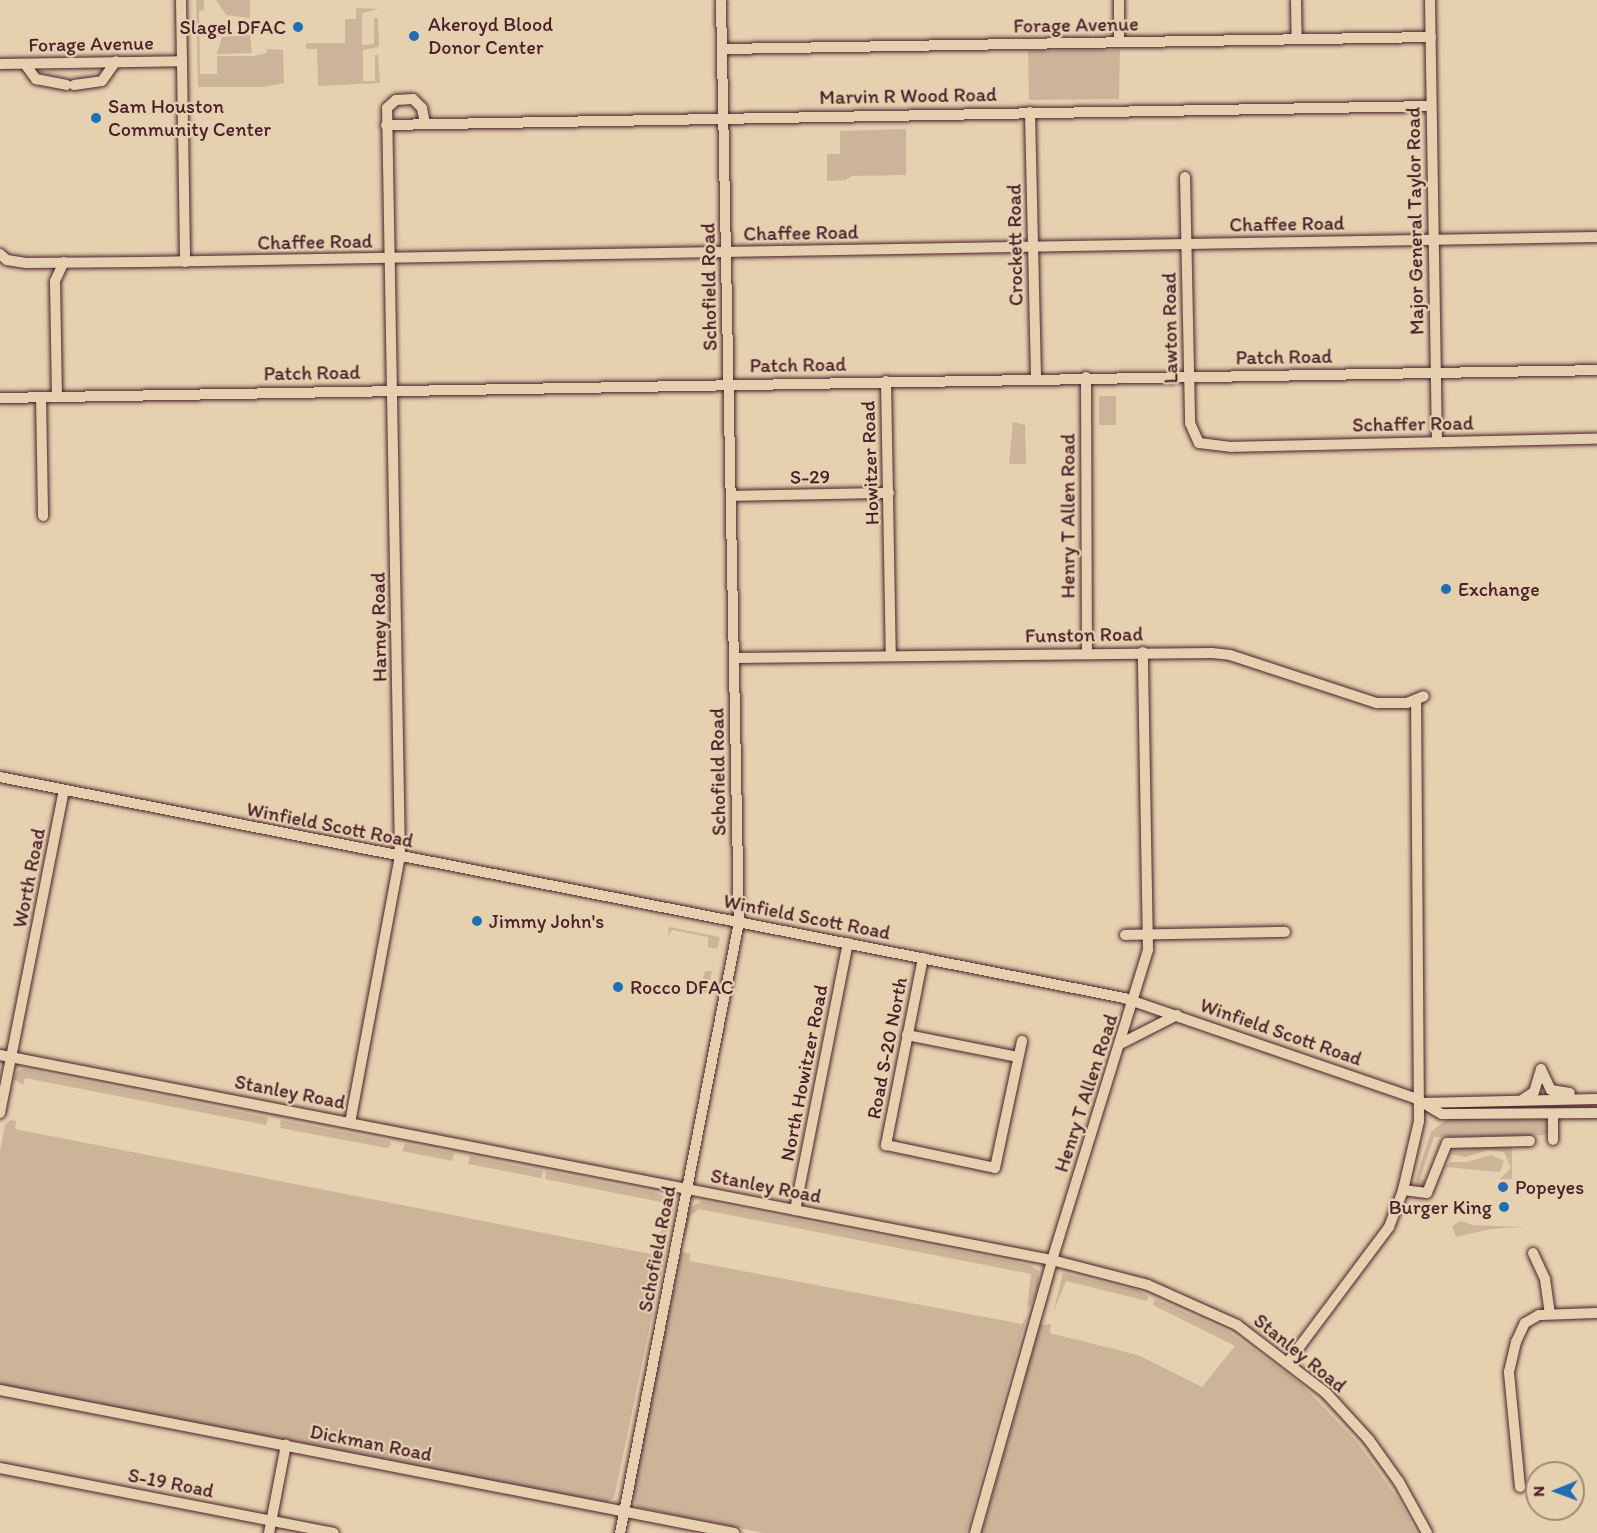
<!DOCTYPE html>
<html>
<head>
<meta charset="utf-8">
<style>
  body { margin:0 }
  #map { position:relative; width:1597px; height:1533px; overflow:hidden; background:#e5d0af; font-family:Itim,sans-serif }
  div>[style] { position:absolute }
  .green>* { inset:0; background:#ccb499 }
  .roads { filter:drop-shadow(0 0 2px #4a1f2b) drop-shadow(0 0 2px #4a1f2b) }
  .minor>* { height:10px; margin:-5px; padding:0 5px; transform-origin:5px; border-radius:5px; background:#e5d0af }
  .dots>* { width:16px; height:16px; translate:-50% -50%; box-sizing:border-box; border:3px solid #e5d0af; border-radius:50% }
  span { translate:-50% -50%; white-space:nowrap; text-align:center; line-height:1.15; -webkit-text-stroke:4.5px #e5d0af; paint-order:stroke }
  .poi-label { font-size:20px; color:#4a1f2b }
  .left { translate:0 -50%; text-align:left }
  .right { translate:-100% -50%; text-align:right }
  .street-label { font-size:20px; color:#4a1f2b }
  .north { position:absolute; left:1525px; top:1461px; width:60px; height:60px; box-sizing:border-box; background:#e5d0af; border:2px solid #a7897a; border-radius:50%; rotate:269deg; font-size:16px; font-weight:700; line-height:24px; text-align:center; color:#4a1f2b }
  .north::after { content:''; display:block; margin:auto; width:21px; height:27px; background:#1f6fb2; clip-path:polygon(50% 0,100% 100%,50% 72%,0 100%) }
</style>
</head>
<body>
<div id="map">
  <div class="green">
    <div style="clip-path:polygon(196px 0,204px 0,204px 10px,199px 11px,200px 74px,217px 74px,217px 56px,254px 56px,267px 53px,267px 49px,283px 50px,284px 83px,263px 87px,198px 87px)"></div>
    <div style="clip-path:polygon(216px 0,250px 0,250px 18px,226px 15px)"></div>
    <div style="clip-path:polygon(356px 8px,379px 9px,362px 13px,362px 45px,374px 44px,374px 18px,378px 18px,379px 47px,363px 50px,363px 81px,375px 81px,375px 55px,378px 55px,380px 83px,318px 86px,317px 49px,306px 49px,306px 43px,345px 43px,345px 19px,356px 19px)"></div>
    <div style="clip-path:polygon(250px 35px,252px 53px,217px 54px,222px 37px)"></div>
    <div style="clip-path:polygon(1120px 50px,1119px 99px,1029px 100px,1028px 51px)"></div>
    <div style="clip-path:polygon(906px 129px,906px 175px,852px 176px,845px 180px,827px 181px,827px 154px,840px 154px,840px 131px)"></div>
    <div style="clip-path:polygon(1099px 396px,1116px 396px,1116px 425px,1099px 425px)"></div>
    <div style="clip-path:polygon(1013px 422px,1025px 425px,1026px 464px,1009px 464px)"></div>
    <div style="clip-path:polygon(669px 927px,720px 937px,707px 993px,700px 991px,705px 971px,712px 971px,717px 949px,708px 947px,708px 937px,672px 930px,668px 937px)"></div>
    <div style="clip-path:polygon(23px 1069px,266px 1117px,268px 1119px,266px 1125px,25px 1078px,23px 1085px,14px 1079px,17px 1071px)"></div>
    <div style="clip-path:polygon(1545px 1118px,1549px 1131px,1544px 1135px,1434px 1137px,1420px 1179px,1427px 1182px,1424px 1188px,1414px 1185px,1431px 1132px,1447px 1119px)"></div>
    <div style="clip-path:polygon(11px 1120px,16px 1121px,15px 1129px,656px 1255px,658px 1245px,661px 1246px,665px 1254px,614px 1498px,607px 1502px,596px 1501px,0 1385px,0 1151px,5px 1125px)"></div>
    <div style="clip-path:polygon(281px 1120px,390px 1141px,391px 1145px,387px 1148px,280px 1128px)"></div>
    <div style="clip-path:polygon(405px 1144px,454px 1153px,452px 1161px,402px 1151px)"></div>
    <div style="clip-path:polygon(1512px 1146px,1512px 1179px,1500px 1179px,1511px 1168px,1504px 1152px,1489px 1150px,1465px 1157px,1451px 1154px,1454px 1147px)"></div>
    <div style="clip-path:polygon(1491px 1155px,1504px 1161px,1500px 1172px,1446px 1167px,1450px 1162px,1467px 1162px)"></div>
    <div style="clip-path:polygon(470px 1156px,543px 1171px,541px 1178px,468px 1164px)"></div>
    <div style="clip-path:polygon(546px 1171px,653px 1192px,666px 1197px,666px 1203px,545px 1179px)"></div>
    <div style="clip-path:polygon(702px 1201px,1029px 1265px,1039px 1271px,1038px 1287px,1031px 1306px,1027px 1307px,1031px 1274px,699px 1209px,691px 1215px,684px 1241px,689px 1208px)"></div>
    <div style="clip-path:polygon(669px 1205px,674px 1207px,666px 1236px,660px 1234px)"></div>
    <div style="clip-path:polygon(1461px 1221px,1473px 1225px,1524px 1227px,1491px 1229px,1456px 1237px,1452px 1226px)"></div>
    <div style="clip-path:polygon(681px 1252px,690px 1253px,690px 1261px,1022px 1324px,1026px 1318px,966px 1533px,763px 1533px,637px 1507px,632px 1494px)"></div>
    <div style="clip-path:polygon(1063px 1273px,1139px 1291px,1148px 1296px,1147px 1301px,1066px 1281px,1053px 1313px)"></div>
    <div style="clip-path:polygon(1155px 1299px,1228px 1331px,1301px 1384px,1357px 1442px,1400px 1502px,1416px 1533px,982px 1533px,1040px 1325px,1051px 1324px,1050px 1333px,1138px 1355px,1202px 1387px,1235px 1346px,1153px 1305px)"></div>
  </div>
  <div class="roads">
    <div class="minor">
      <div style="left:181px;top:0;width:262px;rotate:89.1deg"></div>
      <div style="left:1119px;top:0;width:42px;rotate:90deg"></div>
      <div style="left:1296px;top:0;width:39px;rotate:89deg"></div>
      <div style="left:1430px;top:0;width:441px;rotate:89.1deg"></div>
      <div style="left:723px;top:49px;width:708px;rotate:-0.97deg"></div>
      <div style="left:0;top:64px;width:182px;rotate:-0.9deg"></div>
      <div style="left:25px;top:64px;width:19px;rotate:54deg"></div>
      <div style="left:36px;top:79px;width:31px;rotate:11deg"></div>
      <div style="left:74px;top:85px;width:28px;rotate:-8deg"></div>
      <div style="left:102px;top:81px;width:24px;rotate:-55deg"></div>
      <div style="left:1030px;top:112px;width:266px;rotate:88.7deg"></div>
      <div style="left:386px;top:125px;width:1045px;rotate:-1.04deg"></div>
      <div style="left:1185px;top:177px;width:246px;rotate:88.8deg"></div>
      <div style="left:1190px;top:423px;width:22px;rotate:66deg"></div>
      <div style="left:1199px;top:443px;width:32px;rotate:7deg"></div>
      <div style="left:1231px;top:447px;width:366px;rotate:-1.3deg"></div>
      <div style="left:0;top:254px;width:9px;rotate:41deg"></div>
      <div style="left:7px;top:260px;width:19px;rotate:9deg"></div>
      <div style="left:26px;top:263px;width:119px;rotate:-0.5deg"></div>
      <div style="left:145px;top:262px;width:1452px;rotate:-0.99deg"></div>
      <div style="left:1086px;top:377px;width:276px;rotate:89.8deg"></div>
      <div style="left:886px;top:381px;width:275px;rotate:89deg"></div>
      <div style="left:41px;top:397px;width:119px;rotate:89deg"></div>
      <div style="left:57px;top:397px;width:116px;rotate:-91deg"></div>
      <div style="left:55px;top:281px;width:21px;rotate:-65deg"></div>
      <div style="left:0;top:398px;width:1597px;rotate:-1deg"></div>
      <div style="left:731px;top:496px;width:158px;rotate:-1.1deg"></div>
      <div style="left:734px;top:658px;width:478px;rotate:-0.6deg"></div>
      <div style="left:1212px;top:653px;width:18px;rotate:6deg"></div>
      <div style="left:1230px;top:655px;width:155px;rotate:18.1deg"></div>
      <div style="left:1377px;top:703px;width:30px"></div>
      <div style="left:1407px;top:703px;width:18px;rotate:-22deg"></div>
      <div style="left:0;top:777px;width:1146px;rotate:11.12deg"></div>
      <div style="left:1124px;top:998px;width:308px;rotate:19deg"></div>
      <div style="left:1415px;top:1098px;width:31px;rotate:31deg"></div>
      <div style="left:1442px;top:1114px;width:155px;rotate:-0.4deg"></div>
      <div style="left:1125px;top:935px;width:160px;rotate:-1.1deg"></div>
      <div style="left:923px;top:958px;width:191px;rotate:101.2deg"></div>
      <div style="left:886px;top:1145px;width:111px;rotate:11.9deg"></div>
      <div style="left:995px;top:1168px;width:130px;rotate:-78deg"></div>
      <div style="left:907px;top:1035px;width:113px;rotate:11.2deg"></div>
      <div style="left:1120px;top:1044px;width:64px;rotate:-27deg"></div>
      <div style="left:0;top:1055px;width:1072px;rotate:11.03deg"></div>
      <div style="left:1052px;top:1260px;width:99px;rotate:14.6deg"></div>
      <div style="left:1148px;top:1285px;width:98px;rotate:24.2deg"></div>
      <div style="left:1237px;top:1325px;width:112px;rotate:37.4deg"></div>
      <div style="left:1326px;top:1393px;width:64px;rotate:47.5deg"></div>
      <div style="left:1369px;top:1440px;width:52px;rotate:54.5deg"></div>
      <div style="left:1399px;top:1482px;width:58px;rotate:61.2deg"></div>
      <div style="left:1541px;top:1069px;width:23px;rotate:65deg"></div>
      <div style="left:1551px;top:1090px;width:19px;rotate:9deg"></div>
      <div style="left:1522px;top:1100px;width:14px;rotate:-34deg"></div>
      <div style="left:1534px;top:1092px;width:24px;rotate:-73deg"></div>
      <div style="left:1422px;top:1103px;width:175px;rotate:-1.3deg"></div>
      <div style="left:0;top:1113px;width:328px;rotate:-78.8deg"></div>
      <div style="left:1553px;top:1114px;width:26px;rotate:90deg"></div>
      <div style="left:350px;top:1123px;width:271px;rotate:-79.4deg"></div>
      <div style="left:400px;top:857px;width:749px;rotate:-90.99deg"></div>
      <div style="left:387px;top:108px;width:12px;rotate:-42deg"></div>
      <div style="left:396px;top:100px;width:17px;rotate:-3deg"></div>
      <div style="left:413px;top:99px;width:13px;rotate:45deg"></div>
      <div style="left:422px;top:108px;width:16px;rotate:79deg"></div>
      <div style="left:1403px;top:1190px;width:24px;rotate:7deg"></div>
      <div style="left:1427px;top:1193px;width:54px;rotate:-68.2deg"></div>
      <div style="left:1447px;top:1143px;width:83px;rotate:-1.4deg"></div>
      <div style="left:795px;top:1210px;width:272px;rotate:-78.8deg"></div>
      <div style="left:1533px;top:1253px;width:29px;rotate:65deg"></div>
      <div style="left:1545px;top:1279px;width:35px;rotate:82deg"></div>
      <div style="left:1288px;top:1362px;width:169px;rotate:-53.2deg"></div>
      <div style="left:1389px;top:1227px;width:40px;rotate:-69deg"></div>
      <div style="left:1403px;top:1190px;width:71px;rotate:-76.9deg"></div>
      <div style="left:1419px;top:1121px;width:420px;rotate:-90.4deg"></div>
      <div style="left:0;top:1390px;width:748px;rotate:11.02deg"></div>
      <div style="left:0;top:1468px;width:340px;rotate:11deg"></div>
      <div style="left:1520px;top:1487px;width:116px;rotate:-95.5deg"></div>
      <div style="left:1509px;top:1372px;width:31px;rotate:-77deg"></div>
      <div style="left:1516px;top:1342px;width:21px;rotate:-65deg"></div>
      <div style="left:1525px;top:1323px;width:16px;rotate:-30deg"></div>
      <div style="left:1539px;top:1315px;width:58px;rotate:-2deg"></div>
      <div style="left:269px;top:1533px;width:90px;rotate:-79.1deg"></div>
      <div style="left:620px;top:1533px;width:622px;rotate:-78.98deg"></div>
      <div style="left:739px;top:922px;width:922px;rotate:-91.12deg"></div>
      <div style="left:975px;top:1533px;width:284px;rotate:-74.2deg"></div>
      <div style="left:1052px;top:1260px;width:325px;rotate:-72.8deg"></div>
      <div style="left:1148px;top:950px;width:298px;rotate:-91deg"></div>
    </div>
  </div>
  <div class="dots">
    <div style="left:298px;top:27px;background:#1f6fb2"></div>
    <div style="left:414px;top:36px;background:#1f6fb2"></div>
    <div style="left:96px;top:118px;background:#1f6fb2"></div>
    <div style="left:1446px;top:589px;background:#1f6fb2"></div>
    <div style="left:477px;top:921px;background:#1f6fb2"></div>
    <div style="left:618px;top:987px;background:#1f6fb2"></div>
    <div style="left:1503px;top:1187px;background:#1f6fb2"></div>
    <div style="left:1504px;top:1207px;background:#1f6fb2"></div>
  </div>
  <div class="poi-label">
    <span class="left" style="left:428px;top:36px">Akeroyd Blood<br>Donor Center</span>
    <span class="right" style="left:286px;top:27px">Slagel DFAC</span>
    <span class="left" style="left:108px;top:118px">Sam Houston<br>Community Center</span>
    <span class="left" style="left:1458px;top:589px">Exchange</span>
    <span class="left" style="left:489px;top:921px">Jimmy John's</span>
    <span class="left" style="left:630px;top:987px">Rocco DFAC</span>
    <span class="left" style="left:1515px;top:1187px">Popeyes</span>
    <span class="right" style="left:1492px;top:1207px">Burger King</span>
  </div>
  <div class="street-label">
    <span style="left:1076px;top:25px;rotate:-1deg">Forage Avenue</span>
    <span style="left:91px;top:44px;rotate:-1deg">Forage Avenue</span>
    <span style="left:908px;top:96px;rotate:-1deg">Marvin R Wood Road</span>
    <span style="left:1415px;top:221px;rotate:-91deg">Major General Taylor Road</span>
    <span style="left:1287px;top:224px;rotate:-1deg">Chaffee Road</span>
    <span style="left:801px;top:233px;rotate:-1deg">Chaffee Road</span>
    <span style="left:315px;top:242px;rotate:-1deg">Chaffee Road</span>
    <span style="left:1015px;top:245px;rotate:-91deg">Crockett Road</span>
    <span style="left:709px;top:287px;rotate:-91deg">Schofield Road</span>
    <span style="left:1170px;top:328px;rotate:-91deg">Lawton Road</span>
    <span style="left:1284px;top:357px;rotate:-1deg">Patch Road</span>
    <span style="left:798px;top:365px;rotate:-1deg">Patch Road</span>
    <span style="left:312px;top:373px;rotate:-1deg">Patch Road</span>
    <span style="left:1413px;top:424px;rotate:-1deg">Schaffer Road</span>
    <span style="left:870px;top:463px;rotate:-92deg">Howitzer Road</span>
    <span style="left:810px;top:477px;rotate:-1deg">S-29</span>
    <span style="left:1068px;top:516px;rotate:-90deg">Henry T Allen Road</span>
    <span style="left:379px;top:627px;rotate:-91deg">Harney Road</span>
    <span style="left:1084px;top:635px;rotate:-1deg">Funston Road</span>
    <span style="left:718px;top:772px;rotate:-91deg">Schofield Road</span>
    <span style="left:330px;top:825px;rotate:11deg">Winfield Scott Road</span>
    <span style="left:29px;top:878px;rotate:-79deg">Worth Road</span>
    <span style="left:807px;top:917px;rotate:11deg">Winfield Scott Road</span>
    <span style="left:1281px;top:1032px;rotate:19deg">Winfield Scott Road</span>
    <span style="left:887px;top:1048px;rotate:-79deg">Road S-20 North</span>
    <span style="left:804px;top:1073px;rotate:-79deg">North Howitzer Road</span>
    <span style="left:290px;top:1092px;rotate:11deg">Stanley Road</span>
    <span style="left:1086px;top:1093px;rotate:-72deg">Henry T Allen Road</span>
    <span style="left:766px;top:1186px;rotate:11deg">Stanley Road</span>
    <span style="left:657px;top:1249px;rotate:-79deg">Schofield Road</span>
    <span style="left:1300px;top:1353px;rotate:39deg">Stanley Road</span>
    <span style="left:371px;top:1443px;rotate:11deg">Dickman Road</span>
    <span style="left:171px;top:1483px;rotate:11deg">S-19 Road</span>
  </div>
  <div class="north">N</div>
</div>
</body>
</html>
